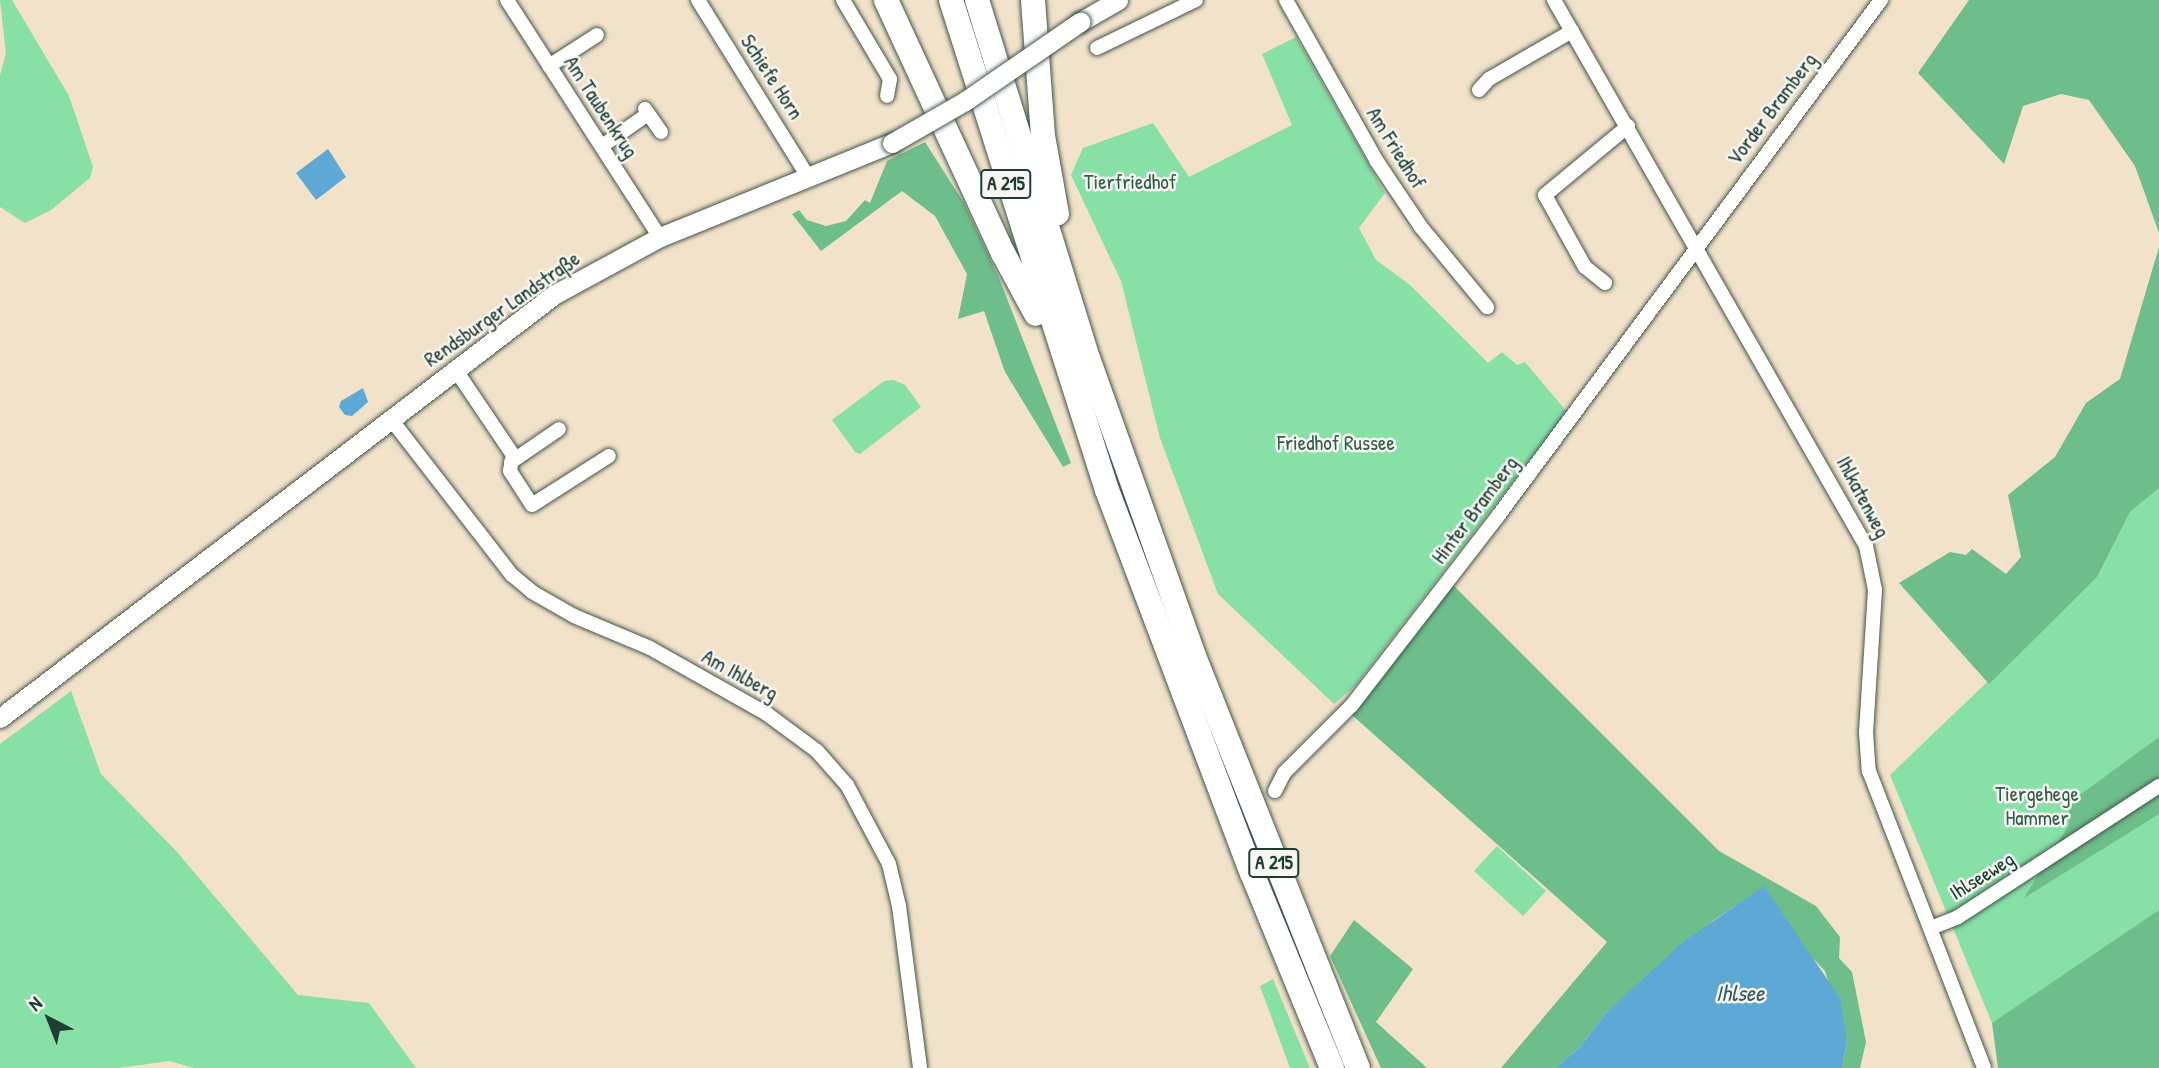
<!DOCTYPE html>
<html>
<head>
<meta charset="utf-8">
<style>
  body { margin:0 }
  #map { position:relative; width:2159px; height:1068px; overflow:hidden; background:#f2e2c9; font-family:"Patrick Hand",sans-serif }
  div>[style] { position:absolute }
  .green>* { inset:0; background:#87e0a5 }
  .forest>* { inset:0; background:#6dbe8a }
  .water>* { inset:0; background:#5ea8d6 }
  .roads { filter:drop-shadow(0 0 2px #3f564a) drop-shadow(0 0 2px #3f564a) }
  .street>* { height:14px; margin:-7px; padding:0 7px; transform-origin:7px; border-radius:7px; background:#fff }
  .secondary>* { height:19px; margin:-9.5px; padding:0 9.5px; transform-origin:9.5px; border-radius:9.5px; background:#fff }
  .highway>* { height:24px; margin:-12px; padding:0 12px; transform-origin:12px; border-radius:12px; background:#fff }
  .bridges { filter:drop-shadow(0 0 2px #3f564a) drop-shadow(0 0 2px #3f564a) }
  .secondary-bridge>* { height:19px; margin:-9.5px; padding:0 9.5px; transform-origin:9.5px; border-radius:9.5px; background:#fff }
  span { translate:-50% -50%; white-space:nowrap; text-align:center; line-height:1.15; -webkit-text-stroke:5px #f6f6f2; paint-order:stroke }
  .shield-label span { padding:2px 5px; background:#f6f6f2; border:2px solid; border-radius:5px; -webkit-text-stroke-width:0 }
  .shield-label { font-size:19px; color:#1f3d34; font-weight:700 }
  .street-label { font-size:21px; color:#1f3d34 }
  .park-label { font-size:21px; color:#345e4b }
  .water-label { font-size:23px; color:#325d65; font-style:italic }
  .north { position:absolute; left:14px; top:984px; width:70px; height:70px; -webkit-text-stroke:5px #f6f6f2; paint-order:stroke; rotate:318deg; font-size:19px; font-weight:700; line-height:28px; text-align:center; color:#1f3d34 }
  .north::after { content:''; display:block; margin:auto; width:24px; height:32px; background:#1f3d34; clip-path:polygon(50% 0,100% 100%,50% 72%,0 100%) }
</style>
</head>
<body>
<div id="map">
  <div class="green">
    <div style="clip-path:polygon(0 0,12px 0,69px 96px,93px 167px,90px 178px,51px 210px,25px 223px,0 207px,0 75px,6px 54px)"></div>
    <div style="clip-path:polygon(1296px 37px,1385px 193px,1359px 228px,1376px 260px,1410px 285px,1488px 363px,1502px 352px,1517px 365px,1525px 362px,1567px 412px,1354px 687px,1334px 704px,1218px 594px,1160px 438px,1121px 281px,1071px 175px,1083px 148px,1153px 123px,1189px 177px,1292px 125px,1262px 54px)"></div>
    <div style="clip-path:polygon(893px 380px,905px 385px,921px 407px,860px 454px,855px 452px,832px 420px,884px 381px)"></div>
    <div style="clip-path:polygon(2159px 488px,2159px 918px,1992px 1023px,1890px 775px,2097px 577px,2130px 512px)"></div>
    <div style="clip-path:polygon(71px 691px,101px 774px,177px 852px,298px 995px,369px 1003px,416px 1068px,194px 1068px,169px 1061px,119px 1068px,0 1068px,0 744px)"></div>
    <div style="clip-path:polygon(1497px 846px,1546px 891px,1523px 916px,1474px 871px)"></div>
    <div style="clip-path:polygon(1273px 979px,1310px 1068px,1290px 1068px,1260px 986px)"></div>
  </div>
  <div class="forest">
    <div style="clip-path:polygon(1969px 0,2159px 0,2159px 233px,2135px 166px,2089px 100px,2061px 94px,2023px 106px,2004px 164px,1918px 73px)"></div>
    <div style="clip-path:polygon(925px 142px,964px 203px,999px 278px,1071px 463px,1063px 467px,1005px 372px,984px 311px,958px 319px,967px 274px,935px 216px,902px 191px,821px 251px,792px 214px,799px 210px,807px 220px,826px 226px,846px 221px,865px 200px,870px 203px,887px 161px)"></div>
    <div style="clip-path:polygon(2159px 247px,2159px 488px,2130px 512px,2097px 577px,1989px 684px,1899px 583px,1950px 552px,1966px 555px,1972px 549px,2006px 574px,2021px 557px,2008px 495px,2055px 457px,2086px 403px,2120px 379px)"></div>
    <div style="clip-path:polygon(1453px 585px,1719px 851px,1816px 906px,1840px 937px,1839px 958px,1852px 972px,1866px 1042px,1860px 1068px,1842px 1068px,1847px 1042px,1825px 971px,1805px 950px,1764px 887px,1714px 920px,1606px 1013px,1579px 1048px,1555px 1068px,1501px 1068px,1607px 942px,1352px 715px)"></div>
    <div style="clip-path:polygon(2159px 737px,2159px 814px,2024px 898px,2069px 825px,2069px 803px)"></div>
    <div style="clip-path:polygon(2159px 910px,2159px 1068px,1998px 1068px,1992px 1023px)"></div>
    <div style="clip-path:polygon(1354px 920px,1413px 969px,1376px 1022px,1427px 1068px,1381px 1068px,1330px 956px)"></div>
  </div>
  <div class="water">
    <div style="clip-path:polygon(328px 149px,346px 177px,316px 200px,296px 173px)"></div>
    <div style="clip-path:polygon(363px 388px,368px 402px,352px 416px,345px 415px,339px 407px,341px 401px)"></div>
    <div style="clip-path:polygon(1764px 886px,1840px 998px,1847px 1042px,1842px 1068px,1555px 1068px,1579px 1048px,1606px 1013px,1683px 942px)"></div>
  </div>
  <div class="roads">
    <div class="street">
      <div style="left:507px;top:0;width:282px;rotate:57.2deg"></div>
      <div style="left:698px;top:0;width:210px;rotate:58.1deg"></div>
      <div style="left:843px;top:0;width:92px;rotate:59.3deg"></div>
      <div style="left:890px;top:79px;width:17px;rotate:100deg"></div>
      <div style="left:1286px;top:0;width:184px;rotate:60.6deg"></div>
      <div style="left:1376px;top:160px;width:81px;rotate:56.1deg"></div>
      <div style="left:1421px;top:227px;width:104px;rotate:50.5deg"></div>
      <div style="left:1554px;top:0;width:629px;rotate:60.26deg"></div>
      <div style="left:1866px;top:546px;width:45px;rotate:78.4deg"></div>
      <div style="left:1875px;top:590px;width:142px;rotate:93.6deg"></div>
      <div style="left:1866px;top:732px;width:39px;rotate:86deg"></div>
      <div style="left:1869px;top:771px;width:318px;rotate:68.8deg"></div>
      <div style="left:1097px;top:48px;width:110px;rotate:-25.9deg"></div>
      <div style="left:549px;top:66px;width:57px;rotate:-32.9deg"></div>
      <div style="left:1479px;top:90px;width:15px;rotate:-48deg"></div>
      <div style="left:1489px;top:79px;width:96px;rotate:-30deg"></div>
      <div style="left:645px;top:109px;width:28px;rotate:55deg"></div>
      <div style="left:602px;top:146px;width:56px;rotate:-34.8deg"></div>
      <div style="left:1605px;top:283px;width:26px;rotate:-141deg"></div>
      <div style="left:1585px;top:267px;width:82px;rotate:-119.1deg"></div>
      <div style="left:1545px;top:195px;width:108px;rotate:-39.7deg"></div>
      <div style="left:455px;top:369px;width:104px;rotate:56deg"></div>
      <div style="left:513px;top:455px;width:16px;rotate:101deg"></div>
      <div style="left:510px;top:471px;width:40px;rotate:57.1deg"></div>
      <div style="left:532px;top:505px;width:91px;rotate:-32.5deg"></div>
      <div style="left:390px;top:418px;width:199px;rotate:52.2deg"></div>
      <div style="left:512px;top:575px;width:26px;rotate:40deg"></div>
      <div style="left:532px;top:592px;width:48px;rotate:29.7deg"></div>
      <div style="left:574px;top:616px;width:82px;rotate:22.8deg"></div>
      <div style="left:650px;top:648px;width:134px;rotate:29.4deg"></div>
      <div style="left:767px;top:714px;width:62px;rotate:36.5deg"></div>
      <div style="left:817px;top:751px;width:45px;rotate:48.6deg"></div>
      <div style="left:847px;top:785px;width:89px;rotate:62deg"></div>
      <div style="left:889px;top:864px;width:43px;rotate:76.6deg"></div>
      <div style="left:899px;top:906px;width:163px;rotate:82.6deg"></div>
      <div style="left:511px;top:462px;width:58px;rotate:-34.5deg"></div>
      <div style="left:1275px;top:791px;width:20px;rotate:-63deg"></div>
      <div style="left:1284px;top:773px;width:96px;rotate:-45deg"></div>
      <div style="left:1352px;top:705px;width:239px;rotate:-52.3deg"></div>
      <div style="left:1498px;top:516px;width:643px;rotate:-53.42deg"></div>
      <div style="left:1931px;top:928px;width:29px;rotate:-22deg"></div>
      <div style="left:1958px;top:917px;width:240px;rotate:-33.1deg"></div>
    </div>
    <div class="secondary">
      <div style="left:1080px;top:22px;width:44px;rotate:-30.1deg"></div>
      <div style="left:0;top:718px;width:698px;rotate:-37.38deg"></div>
      <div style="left:555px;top:294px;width:119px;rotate:-28.5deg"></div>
      <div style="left:660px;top:237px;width:250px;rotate:-22.1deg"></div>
    </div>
    <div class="highway">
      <div style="left:886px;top:0;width:279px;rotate:65.2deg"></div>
      <div style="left:1003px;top:253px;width:69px;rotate:61.6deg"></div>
      <div style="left:951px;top:0;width:514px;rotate:72.34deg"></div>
      <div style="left:1107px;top:490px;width:410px;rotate:69.3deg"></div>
      <div style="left:1252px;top:873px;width:211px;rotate:67.7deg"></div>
      <div style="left:977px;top:0;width:375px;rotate:72.8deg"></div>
      <div style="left:1088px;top:358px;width:316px;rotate:70.4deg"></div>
      <div style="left:1194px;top:656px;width:443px;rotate:68.3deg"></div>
      <div style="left:1033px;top:0;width:136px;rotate:85.8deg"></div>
      <div style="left:1043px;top:136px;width:79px;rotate:79.8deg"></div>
    </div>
  </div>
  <div class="bridges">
    <div class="secondary-bridge">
      <div style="left:892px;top:143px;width:84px;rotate:-29.9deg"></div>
      <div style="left:965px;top:101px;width:140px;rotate:-34.5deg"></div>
    </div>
  </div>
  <div class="shield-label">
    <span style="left:1006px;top:184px">A 215</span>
    <span style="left:1274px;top:863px">A 215</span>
  </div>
  <div class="street-label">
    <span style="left:772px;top:77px;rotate:57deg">Schiefe Horn</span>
    <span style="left:601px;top:107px;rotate:57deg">Am Taubenkrug</span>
    <span style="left:1772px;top:109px;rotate:-53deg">Vorder Bramberg</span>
    <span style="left:1396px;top:148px;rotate:58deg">Am Friedhof</span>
    <span style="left:502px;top:309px;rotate:-35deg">Rendsburger Landstraße</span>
    <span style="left:1863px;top:497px;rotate:62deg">Ihlkatenweg</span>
    <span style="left:1475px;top:510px;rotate:-53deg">Hinter Bramberg</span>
    <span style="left:740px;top:675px;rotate:29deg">Am Ihlberg</span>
    <span style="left:1982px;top:876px;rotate:-32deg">Ihlseeweg</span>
  </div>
  <div class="park-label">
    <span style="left:1130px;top:182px">Tierfriedhof</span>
    <span style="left:1336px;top:443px">Friedhof Russee</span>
    <span style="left:2037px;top:806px">Tiergehege<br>Hammer</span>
  </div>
  <div class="water-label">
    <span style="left:1740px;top:993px">Ihlsee</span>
  </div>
  <div class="north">N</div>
</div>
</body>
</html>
